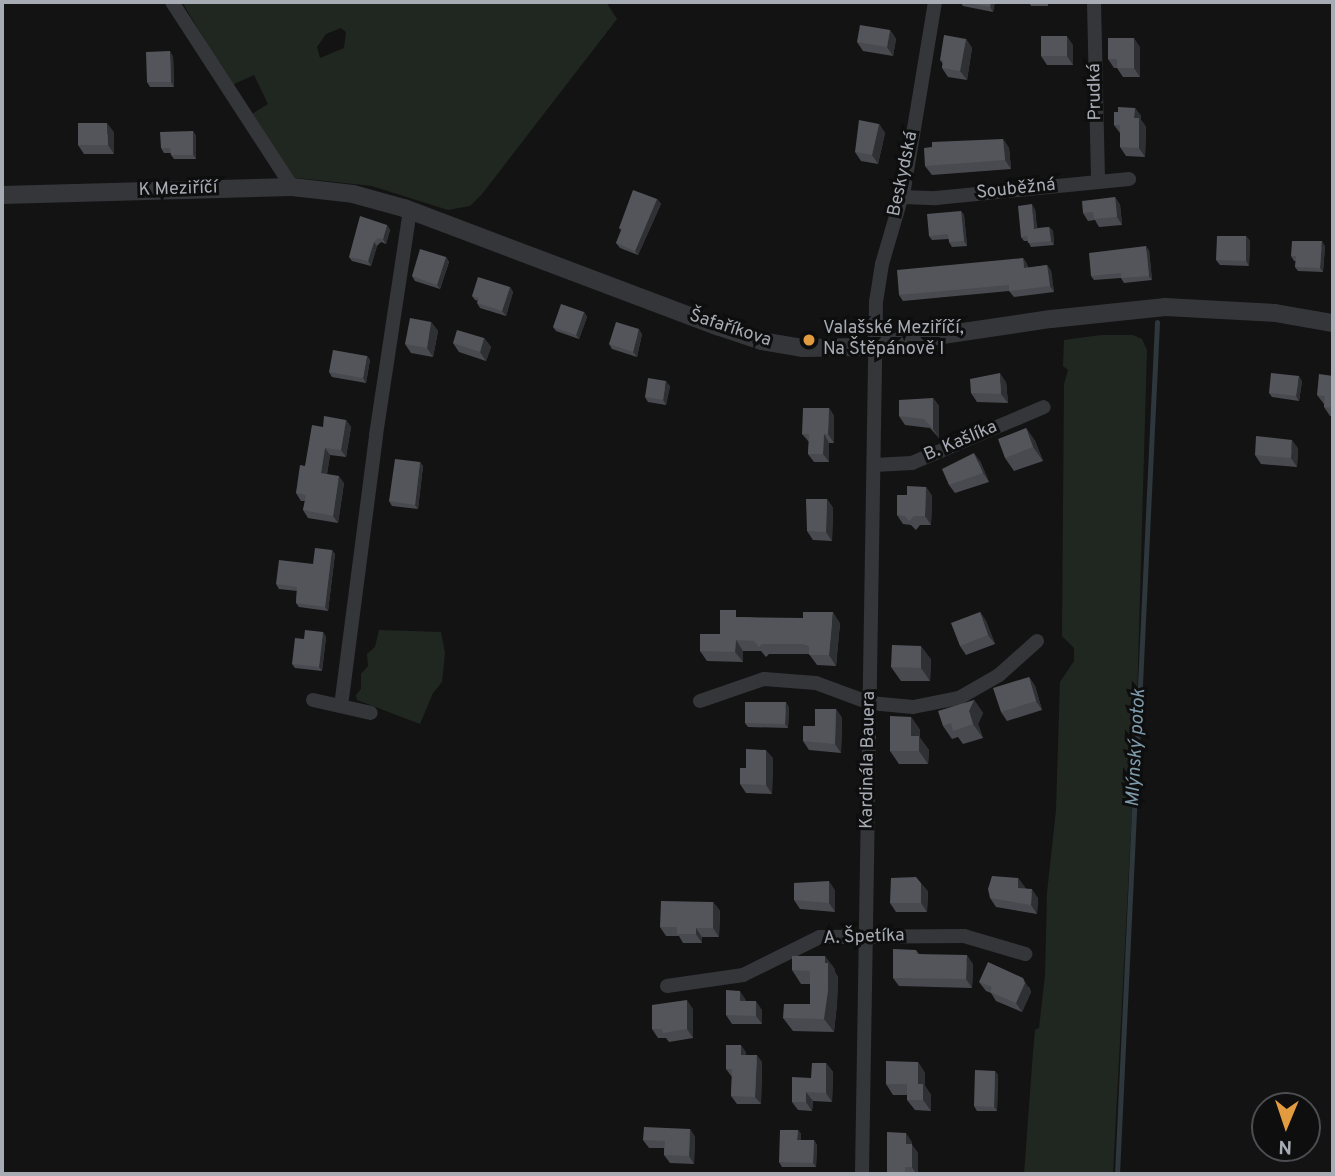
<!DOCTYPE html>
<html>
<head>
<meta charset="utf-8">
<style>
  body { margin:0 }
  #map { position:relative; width:1335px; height:1176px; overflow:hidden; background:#131314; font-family:Overpass,sans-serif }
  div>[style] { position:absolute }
  .green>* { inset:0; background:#202720 }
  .stream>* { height:5px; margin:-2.5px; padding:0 2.5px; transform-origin:2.5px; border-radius:2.5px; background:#2d373c }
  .minor>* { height:14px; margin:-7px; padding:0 7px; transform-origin:7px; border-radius:7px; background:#343639 }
  .tertiary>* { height:18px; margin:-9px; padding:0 9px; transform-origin:9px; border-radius:9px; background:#343639 }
  .wall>* { inset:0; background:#494a4f }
  .shaded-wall>* { inset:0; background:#2f3033 }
  .building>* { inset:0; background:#53555a }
  .dots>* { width:19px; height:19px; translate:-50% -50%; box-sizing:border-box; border:4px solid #0e0e0f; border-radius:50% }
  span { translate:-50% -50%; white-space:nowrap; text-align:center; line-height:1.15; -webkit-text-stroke:6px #0e0e0f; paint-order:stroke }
  .street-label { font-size:18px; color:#a6abb4 }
  .poi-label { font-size:18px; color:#a6abb4 }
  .left { translate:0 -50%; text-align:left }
  .water-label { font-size:19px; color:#7f9cac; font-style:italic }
  .frame { position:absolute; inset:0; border:4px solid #a6abb4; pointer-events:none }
  .north { position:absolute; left:1251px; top:1092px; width:70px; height:70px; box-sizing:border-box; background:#0e0e0f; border:2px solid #4b4d51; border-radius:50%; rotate:182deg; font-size:19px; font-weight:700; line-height:28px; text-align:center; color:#a6abb4 }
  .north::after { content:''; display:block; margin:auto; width:24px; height:32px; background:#e29b3e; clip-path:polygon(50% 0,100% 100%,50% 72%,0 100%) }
</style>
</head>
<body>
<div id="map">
  <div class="green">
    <div style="clip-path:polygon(evenodd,182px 2px,606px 2px,617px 19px,482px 194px,470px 206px,448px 210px,372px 186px,288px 177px,249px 116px,268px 104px,254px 75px,232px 85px,182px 2px,341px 28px,346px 32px,344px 48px,320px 58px,317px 47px,326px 34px,341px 28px)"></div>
    <div style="clip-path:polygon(1101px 335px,1133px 335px,1142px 339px,1147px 350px,1136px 735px,1113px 1174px,1024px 1174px,1033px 1052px,1035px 1030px,1039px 1028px,1045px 976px,1047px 893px,1056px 810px,1060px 682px,1074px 661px,1074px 648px,1062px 636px,1064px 384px,1068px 370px,1063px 366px,1064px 340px)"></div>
    <div style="clip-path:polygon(379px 630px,441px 632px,445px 653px,442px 682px,433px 693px,420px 724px,357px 700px,356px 695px,361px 689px,361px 674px,368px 666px,367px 654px,375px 647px)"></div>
  </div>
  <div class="stream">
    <div style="left:1117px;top:1174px;width:853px;rotate:-87.31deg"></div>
  </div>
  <div class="minor">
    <div style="left:172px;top:2px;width:221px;rotate:57deg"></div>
    <div style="left:1094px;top:2px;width:180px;rotate:88.7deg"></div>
    <div style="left:902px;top:197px;width:34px;rotate:2deg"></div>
    <div style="left:936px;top:198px;width:194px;rotate:-5.6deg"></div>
    <div style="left:874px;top:465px;width:38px;rotate:-3deg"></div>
    <div style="left:912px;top:463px;width:143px;rotate:-23deg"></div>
    <div style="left:313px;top:700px;width:59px;rotate:12.6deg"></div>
    <div style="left:700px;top:701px;width:68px;rotate:-19deg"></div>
    <div style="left:764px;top:679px;width:52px;rotate:4.4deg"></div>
    <div style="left:816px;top:683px;width:58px;rotate:20.3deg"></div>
    <div style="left:870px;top:703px;width:43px;rotate:5.3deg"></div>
    <div style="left:913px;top:707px;width:47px;rotate:-11.1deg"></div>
    <div style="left:959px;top:698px;width:46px;rotate:-29.9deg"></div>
    <div style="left:999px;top:675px;width:51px;rotate:-41.8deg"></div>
    <div style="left:341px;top:706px;width:273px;rotate:-82.6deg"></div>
    <div style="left:376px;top:435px;width:228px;rotate:-81.4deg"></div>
    <div style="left:667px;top:986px;width:77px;rotate:-8.2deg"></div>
    <div style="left:743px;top:975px;width:86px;rotate:-26.3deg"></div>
    <div style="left:820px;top:937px;width:144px;rotate:-0.4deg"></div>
    <div style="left:964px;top:936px;width:64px;rotate:16.4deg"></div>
    <div style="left:862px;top:1174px;width:872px;rotate:-89.08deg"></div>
    <div style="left:876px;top:302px;width:38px;rotate:-81deg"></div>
    <div style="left:882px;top:264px;width:78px;rotate:-73.7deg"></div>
    <div style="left:904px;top:189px;width:190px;rotate:-80.6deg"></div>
  </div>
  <div class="tertiary">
    <div style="left:2px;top:195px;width:290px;rotate:-1.6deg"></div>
    <div style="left:292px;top:187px;width:61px;rotate:6.5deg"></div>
    <div style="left:353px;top:194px;width:53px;rotate:15.4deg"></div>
    <div style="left:404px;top:208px;width:335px;rotate:20.7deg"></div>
    <div style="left:717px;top:326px;width:47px;rotate:18.4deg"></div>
    <div style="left:762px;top:341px;width:42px;rotate:9.7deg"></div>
    <div style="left:803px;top:348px;width:58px;rotate:-1deg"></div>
    <div style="left:861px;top:347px;width:192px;rotate:-8.4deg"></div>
    <div style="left:1051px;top:319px;width:115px;rotate:-6deg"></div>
    <div style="left:1165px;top:307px;width:110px;rotate:3.1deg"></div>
    <div style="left:1275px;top:313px;width:59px;rotate:9.8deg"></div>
  </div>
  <div class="wall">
    <div style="clip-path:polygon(960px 2px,995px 2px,993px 12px,963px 6px)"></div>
    <div style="clip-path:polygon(1029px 2px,1048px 2px,1048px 6px,1031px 6px)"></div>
    <div style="clip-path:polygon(890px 30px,896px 39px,893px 56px,863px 51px,857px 42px)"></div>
    <div style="clip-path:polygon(966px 39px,972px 48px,967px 80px,948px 77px,942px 68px,943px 64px,940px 60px)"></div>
    <div style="clip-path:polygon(1073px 45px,1073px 65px,1047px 65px,1041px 56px)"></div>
    <div style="clip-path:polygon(1140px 47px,1140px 77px,1123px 77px,1117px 68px,1114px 68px,1108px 59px)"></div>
    <div style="clip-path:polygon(173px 56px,174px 87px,150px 87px,147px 82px)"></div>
    <div style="clip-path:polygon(1135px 108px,1141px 116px,1141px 120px,1146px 127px,1145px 157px,1126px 156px,1120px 147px,1120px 133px,1114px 125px,1118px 112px)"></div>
    <div style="clip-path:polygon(879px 124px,885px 133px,878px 164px,861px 161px,855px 152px)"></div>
    <div style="clip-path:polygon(193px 131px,196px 136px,196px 159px,174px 159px,171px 155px,171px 153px,164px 153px,161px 148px)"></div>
    <div style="clip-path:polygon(114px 132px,114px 154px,84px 154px,78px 145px)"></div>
    <div style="clip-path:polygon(1003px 139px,1009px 148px,1011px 169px,932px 175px,925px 166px)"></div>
    <div style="clip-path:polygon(1115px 197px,1120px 205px,1122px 225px,1099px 227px,1095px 220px,1088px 221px,1083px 213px)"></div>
    <div style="clip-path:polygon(657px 199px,661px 204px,638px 255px,620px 248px,616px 243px,621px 230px,619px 228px)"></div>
    <div style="clip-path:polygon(1035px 209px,1037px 228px,1049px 227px,1053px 231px,1054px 245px,1031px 247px,1028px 241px,1024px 241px,1021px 237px)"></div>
    <div style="clip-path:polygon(961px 211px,964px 215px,967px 246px,952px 247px,949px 242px,949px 239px,932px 240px,929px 236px)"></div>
    <div style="clip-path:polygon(387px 225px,390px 230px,386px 244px,381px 242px,377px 246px,371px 266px,352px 261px,349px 257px)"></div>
    <div style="clip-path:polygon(1246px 236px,1250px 241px,1249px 266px,1220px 265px,1216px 260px)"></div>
    <div style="clip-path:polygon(1325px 246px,1323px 272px,1298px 271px,1295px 267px,1296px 261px,1294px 261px,1291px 256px)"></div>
    <div style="clip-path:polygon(1149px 250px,1152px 280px,1124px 283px,1121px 278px,1094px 280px,1091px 276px)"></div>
    <div style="clip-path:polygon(446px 257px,449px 262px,440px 289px,415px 281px,412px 276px)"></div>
    <div style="clip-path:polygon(1023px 258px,1027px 264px,1028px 268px,1047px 265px,1051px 271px,1054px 292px,1014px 297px,1009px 291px,903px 301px,899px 295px)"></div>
    <div style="clip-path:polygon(510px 287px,513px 292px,506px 316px,480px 308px,477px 303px,478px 301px,475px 300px,472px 296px)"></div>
    <div style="clip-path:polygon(584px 312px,587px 317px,579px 339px,556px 331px,553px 327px)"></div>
    <div style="clip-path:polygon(431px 322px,438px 331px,433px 357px,411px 353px,405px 344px)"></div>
    <div style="clip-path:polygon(642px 334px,637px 357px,612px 349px,609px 344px)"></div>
    <div style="clip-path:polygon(484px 338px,491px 347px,486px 361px,459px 352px,453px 343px)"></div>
    <div style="clip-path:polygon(367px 356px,370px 360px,366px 383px,332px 377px,329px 372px)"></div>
    <div style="clip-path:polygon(1333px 376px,1333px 416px,1330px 416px,1324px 407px,1324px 404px,1317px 395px)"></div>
    <div style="clip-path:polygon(1302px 381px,1299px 401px,1272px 397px,1269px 393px)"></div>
    <div style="clip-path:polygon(1006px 382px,1008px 403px,977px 402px,971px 393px)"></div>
    <div style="clip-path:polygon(670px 386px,666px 405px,648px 402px,645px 397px)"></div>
    <div style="clip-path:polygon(933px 398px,939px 406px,939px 438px,930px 428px,905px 425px,899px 416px)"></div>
    <div style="clip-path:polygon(829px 408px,834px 416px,834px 443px,829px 443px,829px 462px,814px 462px,808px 454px,809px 442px,802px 434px)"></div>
    <div style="clip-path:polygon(346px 420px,351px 427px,346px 457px,330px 455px,327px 474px,344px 483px,338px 523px,308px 518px,303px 510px,305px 501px,301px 501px,296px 493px,305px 466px,323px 427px)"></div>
    <div style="clip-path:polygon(1026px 428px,1035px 441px,1043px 461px,1014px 471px,1005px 458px)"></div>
    <div style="clip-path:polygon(1298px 448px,1297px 467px,1261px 464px,1255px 455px)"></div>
    <div style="clip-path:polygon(980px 461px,989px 482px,955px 493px,949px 485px)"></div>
    <div style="clip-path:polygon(420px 462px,423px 466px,418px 509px,392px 506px,389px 501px)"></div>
    <div style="clip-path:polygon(926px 487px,932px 496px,931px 525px,920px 525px,916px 530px,911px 525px,903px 524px,897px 515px,907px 495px)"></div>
    <div style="clip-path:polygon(827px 499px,833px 508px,832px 541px,813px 540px,807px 531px)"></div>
    <div style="clip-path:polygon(332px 550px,335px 554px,328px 611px,299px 607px,296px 603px,297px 591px,279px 589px,276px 584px,313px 564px)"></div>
    <div style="clip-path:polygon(980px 612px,986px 621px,995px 644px,966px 655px,960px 646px)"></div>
    <div style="clip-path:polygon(741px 617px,840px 623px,836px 666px,817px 665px,809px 654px,769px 654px,766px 657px,761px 651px,743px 651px,743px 662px,707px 661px,700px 651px)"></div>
    <div style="clip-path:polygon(323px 632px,326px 637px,322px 671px,295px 668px,292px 664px,304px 639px)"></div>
    <div style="clip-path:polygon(931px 659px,930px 681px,901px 681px,891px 667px)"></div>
    <div style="clip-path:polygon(1029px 677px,1035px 686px,1042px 710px,1007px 721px,1001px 712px)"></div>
    <div style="clip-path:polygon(974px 700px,983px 713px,978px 724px,983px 738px,963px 744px,958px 737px,952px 739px,943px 726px)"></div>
    <div style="clip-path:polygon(789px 707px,788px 728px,748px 727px,745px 723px)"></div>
    <div style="clip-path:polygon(836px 709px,842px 718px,841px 753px,809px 750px,803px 741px,815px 726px)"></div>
    <div style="clip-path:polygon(911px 717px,920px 730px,920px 738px,929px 750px,928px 764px,899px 764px,890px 751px)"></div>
    <div style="clip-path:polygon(773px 758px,772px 794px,746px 793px,740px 784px,746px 768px)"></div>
    <div style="clip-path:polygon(1018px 878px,1025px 888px,1038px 898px,1037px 914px,996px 907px,990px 898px)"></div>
    <div style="clip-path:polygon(835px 890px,835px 912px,800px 909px,794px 900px)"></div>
    <div style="clip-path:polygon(928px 891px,927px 912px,896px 912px,890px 903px)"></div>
    <div style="clip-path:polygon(713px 902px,720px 911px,719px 937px,702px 937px,702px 943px,683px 943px,679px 936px,666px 936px,660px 927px)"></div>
    <div style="clip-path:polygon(916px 950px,919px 954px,973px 964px,972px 988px,899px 986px,893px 978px)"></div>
    <div style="clip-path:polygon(835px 969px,835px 972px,838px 977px,837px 1004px,834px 1032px,793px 1031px,783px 1018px,810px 1004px,810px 984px,801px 984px,792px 970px)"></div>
    <div style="clip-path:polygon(979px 982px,1029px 987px,1031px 992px,1022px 1012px,996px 1001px,991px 993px,986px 991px)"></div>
    <div style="clip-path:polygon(746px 1000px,746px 1001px,762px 1010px,762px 1024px,732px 1024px,726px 1015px)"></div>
    <div style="clip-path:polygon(693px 1009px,693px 1038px,669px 1042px,666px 1038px,658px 1038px,652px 1029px)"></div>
    <div style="clip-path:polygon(746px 1052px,746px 1055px,762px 1062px,761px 1104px,737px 1104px,731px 1096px,732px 1077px,726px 1069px)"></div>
    <div style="clip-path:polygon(918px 1062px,925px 1073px,925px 1086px,931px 1095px,931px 1111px,915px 1110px,907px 1100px,907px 1095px,893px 1095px,886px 1084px)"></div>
    <div style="clip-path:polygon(826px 1063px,833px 1072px,832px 1102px,813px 1101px,812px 1111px,798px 1110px,792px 1102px,811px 1078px)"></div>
    <div style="clip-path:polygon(995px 1071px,998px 1075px,997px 1111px,977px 1111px,974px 1106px)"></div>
    <div style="clip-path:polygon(690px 1129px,695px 1137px,694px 1164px,670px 1163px,664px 1155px,664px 1148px,649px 1148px,643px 1140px)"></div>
    <div style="clip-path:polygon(798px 1130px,801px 1134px,801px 1140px,814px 1140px,817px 1145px,816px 1167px,782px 1167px,779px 1162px)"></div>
    <div style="clip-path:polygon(912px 1142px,912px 1145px,918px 1153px,918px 1174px,887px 1174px)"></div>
  </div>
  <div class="shaded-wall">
    <div style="clip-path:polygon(991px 2px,995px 2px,993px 12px,990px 7px)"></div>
    <div style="clip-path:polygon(890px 30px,896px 39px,893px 56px,887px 47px)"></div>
    <div style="clip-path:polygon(1067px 36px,1073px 45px,1073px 65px,1067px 56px)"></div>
    <div style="clip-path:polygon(1134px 38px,1140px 47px,1140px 77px,1134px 68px)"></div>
    <div style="clip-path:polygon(966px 39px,972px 48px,967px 80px,960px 71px)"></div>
    <div style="clip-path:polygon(170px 51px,173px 56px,174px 87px,171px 82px)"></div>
    <div style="clip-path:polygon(1135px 108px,1141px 116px,1141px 120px,1146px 127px,1145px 157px,1139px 148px,1134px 118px)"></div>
    <div style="clip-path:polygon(107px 123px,114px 132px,114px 154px,108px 145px)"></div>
    <div style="clip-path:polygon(879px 124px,885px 133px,878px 164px,872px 155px)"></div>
    <div style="clip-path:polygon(193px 131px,196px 136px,196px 159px,193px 155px)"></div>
    <div style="clip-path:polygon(1003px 139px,1009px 148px,1011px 169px,1005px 160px)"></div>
    <div style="clip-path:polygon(1115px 197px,1120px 205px,1122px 225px,1117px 217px)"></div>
    <div style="clip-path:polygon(657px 199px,661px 204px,638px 255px,635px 251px)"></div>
    <div style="clip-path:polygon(1032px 204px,1035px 209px,1037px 233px,1034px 229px)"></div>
    <div style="clip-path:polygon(961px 211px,964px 215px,967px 246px,964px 241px)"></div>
    <div style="clip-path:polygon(387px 225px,390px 230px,386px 244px,383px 239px)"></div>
    <div style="clip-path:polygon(1049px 227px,1053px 231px,1054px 245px,1051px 241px)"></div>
    <div style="clip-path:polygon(1246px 236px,1250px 241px,1249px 266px,1246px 261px)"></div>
    <div style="clip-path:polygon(1322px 241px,1325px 246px,1323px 272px,1320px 268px)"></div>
    <div style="clip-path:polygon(374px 242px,377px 246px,371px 266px,368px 261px)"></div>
    <div style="clip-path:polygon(1146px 246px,1149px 250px,1152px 280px,1149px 276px)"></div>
    <div style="clip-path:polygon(446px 257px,449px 262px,440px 289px,437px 285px)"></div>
    <div style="clip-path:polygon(1023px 258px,1027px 264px,1028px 274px,1024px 268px)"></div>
    <div style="clip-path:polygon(1047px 265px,1051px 271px,1054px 292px,1050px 286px)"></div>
    <div style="clip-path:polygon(510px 287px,513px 292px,506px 316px,502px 311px)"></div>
    <div style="clip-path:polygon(584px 312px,587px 317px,579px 339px,576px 335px)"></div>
    <div style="clip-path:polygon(431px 322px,438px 331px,433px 357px,427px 348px)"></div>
    <div style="clip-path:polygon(639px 329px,642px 334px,637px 357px,633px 352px)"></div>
    <div style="clip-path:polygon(484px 338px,491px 347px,486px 361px,480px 352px)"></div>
    <div style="clip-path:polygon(367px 356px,370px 360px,366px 383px,363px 378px)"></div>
    <div style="clip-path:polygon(1000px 373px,1006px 382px,1008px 403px,1001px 394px)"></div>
    <div style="clip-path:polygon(1299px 376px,1302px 381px,1299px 401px,1296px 396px)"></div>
    <div style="clip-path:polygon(666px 381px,670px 386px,666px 405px,663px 400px)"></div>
    <div style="clip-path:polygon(933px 398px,939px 406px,939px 438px,933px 429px)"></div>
    <div style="clip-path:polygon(829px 408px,834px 416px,834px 443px,828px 434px)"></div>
    <div style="clip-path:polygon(346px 420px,351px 427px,346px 457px,341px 450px)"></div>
    <div style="clip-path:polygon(1026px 428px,1035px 441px,1043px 461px,1033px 447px)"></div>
    <div style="clip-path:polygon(824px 434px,829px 443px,829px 462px,823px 454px)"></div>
    <div style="clip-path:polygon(1292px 440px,1298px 448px,1297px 467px,1291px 458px)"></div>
    <div style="clip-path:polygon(325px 448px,330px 455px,326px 480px,321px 473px)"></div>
    <div style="clip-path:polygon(974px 453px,980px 461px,989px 482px,983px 473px)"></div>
    <div style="clip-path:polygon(420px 462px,423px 466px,418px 509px,415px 505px)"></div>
    <div style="clip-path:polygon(339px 476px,344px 483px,338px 523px,333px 516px)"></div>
    <div style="clip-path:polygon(926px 487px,932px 496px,931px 525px,925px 516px)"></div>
    <div style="clip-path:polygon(827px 499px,833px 508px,832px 541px,826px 532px)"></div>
    <div style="clip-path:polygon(332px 550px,335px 554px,328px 611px,325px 607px)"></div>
    <div style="clip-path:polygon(833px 612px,840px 623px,836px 666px,829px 655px)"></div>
    <div style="clip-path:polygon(980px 612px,986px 621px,995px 644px,988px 635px)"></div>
    <div style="clip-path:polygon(323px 632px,326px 637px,322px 671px,319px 667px)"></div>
    <div style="clip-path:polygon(736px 640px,743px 651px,743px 662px,735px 652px)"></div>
    <div style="clip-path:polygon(921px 646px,931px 659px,930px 681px,921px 668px)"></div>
    <div style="clip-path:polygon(1029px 677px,1035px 686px,1042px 710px,1036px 701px)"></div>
    <div style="clip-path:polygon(974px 700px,983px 713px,978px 724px,983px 738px,973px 724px,969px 711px)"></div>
    <div style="clip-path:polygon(786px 702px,789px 707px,788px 728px,785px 724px)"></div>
    <div style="clip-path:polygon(836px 709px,842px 718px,841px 753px,835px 744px)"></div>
    <div style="clip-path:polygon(911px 717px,920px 730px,920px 738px,929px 750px,928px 764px,919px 751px,911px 736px)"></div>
    <div style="clip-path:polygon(766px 750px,773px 758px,772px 794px,766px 785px)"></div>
    <div style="clip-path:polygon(1018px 878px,1025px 887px,1024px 897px,1018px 888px)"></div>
    <div style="clip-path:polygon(829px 881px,835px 890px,835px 912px,829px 903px)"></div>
    <div style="clip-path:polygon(921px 883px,928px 891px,927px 912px,921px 903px)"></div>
    <div style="clip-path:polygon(1032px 889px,1038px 898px,1037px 914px,1031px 905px)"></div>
    <div style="clip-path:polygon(713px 902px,720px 911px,719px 937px,713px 928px)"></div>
    <div style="clip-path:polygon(696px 928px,702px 937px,702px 943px,696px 934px)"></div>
    <div style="clip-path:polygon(967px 955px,973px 964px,972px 988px,966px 979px)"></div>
    <div style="clip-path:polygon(825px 956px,835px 969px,835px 972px,838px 977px,837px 1004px,834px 1032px,824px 1019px)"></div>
    <div style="clip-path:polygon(1023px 978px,1031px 992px,1022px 1012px,1016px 1003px)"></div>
    <div style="clip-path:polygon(740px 991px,746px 1000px,746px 1010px,740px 1001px)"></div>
    <div style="clip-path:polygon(687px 1000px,693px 1009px,693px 1038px,687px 1029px)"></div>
    <div style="clip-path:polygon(756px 1001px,762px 1010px,762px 1024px,756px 1016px)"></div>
    <div style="clip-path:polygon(741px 1045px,746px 1052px,746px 1062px,741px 1055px)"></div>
    <div style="clip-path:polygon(757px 1055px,762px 1062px,761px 1104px,755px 1097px)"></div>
    <div style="clip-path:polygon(918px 1062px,925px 1073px,925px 1086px,931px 1095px,931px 1111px,923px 1100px,918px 1084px)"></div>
    <div style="clip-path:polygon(826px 1063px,833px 1072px,832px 1102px,826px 1093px)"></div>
    <div style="clip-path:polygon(995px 1071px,998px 1075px,997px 1111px,994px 1107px)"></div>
    <div style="clip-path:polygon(806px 1092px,813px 1101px,812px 1111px,806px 1102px)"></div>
    <div style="clip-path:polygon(690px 1129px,695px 1137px,694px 1164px,689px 1156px)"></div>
    <div style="clip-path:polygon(798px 1130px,801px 1134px,801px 1145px,797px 1140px)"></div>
    <div style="clip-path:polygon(906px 1133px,912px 1142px,912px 1145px,918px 1153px,918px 1174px,916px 1174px,912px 1167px,906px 1144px)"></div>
    <div style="clip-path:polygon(814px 1140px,817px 1145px,816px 1167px,813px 1163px)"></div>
  </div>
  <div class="building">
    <div style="clip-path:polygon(960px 2px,991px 2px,990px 7px)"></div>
    <div style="clip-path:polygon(860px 25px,890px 30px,887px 47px,857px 42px)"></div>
    <div style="clip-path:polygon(944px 35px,966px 39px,960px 71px,942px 68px,943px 60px,940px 60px)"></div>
    <div style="clip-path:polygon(1041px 36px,1067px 36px,1067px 56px,1041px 56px)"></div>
    <div style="clip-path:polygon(1108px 38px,1134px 38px,1134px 68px,1117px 68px,1117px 59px,1108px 59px)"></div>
    <div style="clip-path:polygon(170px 51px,171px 82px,147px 82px,146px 52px)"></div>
    <div style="clip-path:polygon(1118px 107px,1135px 108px,1134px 118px,1139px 118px,1139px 148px,1120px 147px,1120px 125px,1114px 125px,1114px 112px,1118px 112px)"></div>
    <div style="clip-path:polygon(859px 120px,879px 124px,872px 155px,855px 152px)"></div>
    <div style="clip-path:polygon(78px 123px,107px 123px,108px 145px,78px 145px)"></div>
    <div style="clip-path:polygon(193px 131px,193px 155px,171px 155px,170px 148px,161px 148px,160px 132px)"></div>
    <div style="clip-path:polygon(1003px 139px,1005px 160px,925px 166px,924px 148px,932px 147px,932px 142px)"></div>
    <div style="clip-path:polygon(633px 190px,657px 199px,635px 251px,616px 243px,622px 229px,619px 228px)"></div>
    <div style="clip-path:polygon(1115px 197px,1117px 217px,1094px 219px,1093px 212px,1083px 213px,1082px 201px)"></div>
    <div style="clip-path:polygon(1032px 204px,1034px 229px,1049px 227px,1051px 241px,1028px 243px,1027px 236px,1021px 237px,1018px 206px)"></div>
    <div style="clip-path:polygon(961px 211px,964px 241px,949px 242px,948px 234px,929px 236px,927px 214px)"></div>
    <div style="clip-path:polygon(360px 216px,387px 225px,383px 239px,378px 238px,374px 242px,368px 261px,349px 257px)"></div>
    <div style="clip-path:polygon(1217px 236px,1246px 236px,1246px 261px,1216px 260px)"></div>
    <div style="clip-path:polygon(1292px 241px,1322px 241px,1320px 268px,1295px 267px,1296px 256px,1291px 256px)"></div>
    <div style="clip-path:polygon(1146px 246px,1149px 276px,1121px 278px,1121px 273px,1091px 276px,1089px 253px)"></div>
    <div style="clip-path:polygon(420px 249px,446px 257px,437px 285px,412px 276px)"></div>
    <div style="clip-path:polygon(1023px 258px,1024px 268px,1047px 265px,1050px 286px,1009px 291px,1009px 285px,899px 295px,897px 270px)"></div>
    <div style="clip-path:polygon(478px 277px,510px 287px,502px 311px,477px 303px,479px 298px,472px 296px)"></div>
    <div style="clip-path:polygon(561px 304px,584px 312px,576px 335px,553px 327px)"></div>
    <div style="clip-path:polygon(410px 318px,431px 322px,427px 348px,405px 344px)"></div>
    <div style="clip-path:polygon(616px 322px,639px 329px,633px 352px,609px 344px)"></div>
    <div style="clip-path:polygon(457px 330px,484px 338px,480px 352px,453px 343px)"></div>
    <div style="clip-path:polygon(333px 350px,367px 356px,363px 378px,329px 372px)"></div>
    <div style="clip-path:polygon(1000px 373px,1001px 394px,971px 393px,970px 379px)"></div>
    <div style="clip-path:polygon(1271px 373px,1299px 376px,1296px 396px,1269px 393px)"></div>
    <div style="clip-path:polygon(1319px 374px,1333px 376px,1333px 408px,1324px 407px,1325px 396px,1317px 395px)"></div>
    <div style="clip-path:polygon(648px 378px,666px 381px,663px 400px,645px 397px)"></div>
    <div style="clip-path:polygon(933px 398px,933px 429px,924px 419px,899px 416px,899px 400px)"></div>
    <div style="clip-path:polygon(803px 408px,829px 408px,828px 434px,824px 434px,823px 454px,808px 454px,809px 434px,802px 434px)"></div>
    <div style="clip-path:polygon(324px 416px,346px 420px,341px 450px,325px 448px,321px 473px,339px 476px,333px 516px,303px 510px,306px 495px,296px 493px,300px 465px,305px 466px,312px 425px,323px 427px)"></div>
    <div style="clip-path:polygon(1026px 428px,1033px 447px,1005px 458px,998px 439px)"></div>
    <div style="clip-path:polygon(1256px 436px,1292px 440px,1291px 458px,1255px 455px)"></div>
    <div style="clip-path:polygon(974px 453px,983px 473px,949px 485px,942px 469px)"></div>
    <div style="clip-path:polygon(395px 459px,420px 462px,415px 505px,389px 501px)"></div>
    <div style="clip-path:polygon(907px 486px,926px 487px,925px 516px,914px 516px,909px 521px,905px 516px,897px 515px,897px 495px,907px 495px)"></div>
    <div style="clip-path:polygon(806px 499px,827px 499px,826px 532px,807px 531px)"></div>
    <div style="clip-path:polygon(315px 548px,332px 550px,325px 607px,296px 603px,297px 587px,276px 584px,279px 560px,313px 564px)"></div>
    <div style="clip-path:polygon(720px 610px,736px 610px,736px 617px,803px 618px,803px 612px,833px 612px,829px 655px,809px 655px,809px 646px,803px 644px,762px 644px,759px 647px,754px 641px,736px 640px,735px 652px,700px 651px,700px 634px,720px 634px)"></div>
    <div style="clip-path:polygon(980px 612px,988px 635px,960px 646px,951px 623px)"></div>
    <div style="clip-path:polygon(305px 630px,323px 632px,319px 667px,292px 664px,295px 638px,304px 639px)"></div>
    <div style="clip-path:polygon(892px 645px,921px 646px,921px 668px,891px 667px)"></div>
    <div style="clip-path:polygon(1029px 677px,1036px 701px,1001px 712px,993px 688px)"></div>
    <div style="clip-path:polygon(974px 700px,969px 711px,973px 724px,953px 731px,951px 723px,943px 726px,938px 711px)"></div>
    <div style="clip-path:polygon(745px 702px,786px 702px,785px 724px,745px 723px)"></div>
    <div style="clip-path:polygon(815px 709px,836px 709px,835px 744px,803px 741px,803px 726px,815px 726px)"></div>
    <div style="clip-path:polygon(890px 716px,911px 717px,911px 736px,919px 736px,919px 751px,890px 751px)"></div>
    <div style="clip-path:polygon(746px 749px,766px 750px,766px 785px,740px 784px,740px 768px,746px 768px)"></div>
    <div style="clip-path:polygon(992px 876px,1018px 878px,1018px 888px,1032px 889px,1031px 905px,990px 898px,988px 889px)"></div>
    <div style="clip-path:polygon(916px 877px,921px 883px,921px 903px,890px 903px,891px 878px)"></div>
    <div style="clip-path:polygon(829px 881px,829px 903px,794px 900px,794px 883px)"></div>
    <div style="clip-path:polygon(661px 901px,713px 902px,713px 928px,696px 928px,696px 934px,677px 934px,677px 927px,660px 927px)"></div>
    <div style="clip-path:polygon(893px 949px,916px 950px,916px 954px,967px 955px,966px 979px,893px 978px)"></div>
    <div style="clip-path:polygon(792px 956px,825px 956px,825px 963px,828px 963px,828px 991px,824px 1019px,783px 1018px,784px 1004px,810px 1004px,810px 971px,792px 970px)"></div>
    <div style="clip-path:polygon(988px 962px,1023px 978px,1025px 983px,1016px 1003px,990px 992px,992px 987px,979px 982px)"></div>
    <div style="clip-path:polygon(726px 990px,740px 991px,740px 1001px,756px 1001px,756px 1016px,726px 1015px)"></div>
    <div style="clip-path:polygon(687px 1000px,687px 1029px,663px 1033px,662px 1029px,652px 1029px,652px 1005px)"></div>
    <div style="clip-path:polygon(726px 1045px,741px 1045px,741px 1055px,757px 1055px,755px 1097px,731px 1096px,732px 1069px,726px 1069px)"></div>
    <div style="clip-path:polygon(886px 1061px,918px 1062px,918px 1084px,923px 1084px,923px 1100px,907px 1100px,907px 1084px,886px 1084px)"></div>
    <div style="clip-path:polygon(812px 1063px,826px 1063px,826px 1093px,806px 1092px,806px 1102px,792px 1102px,792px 1077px,811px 1078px)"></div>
    <div style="clip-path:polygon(975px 1070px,995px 1071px,994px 1107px,974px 1106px)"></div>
    <div style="clip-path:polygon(644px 1127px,690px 1129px,689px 1156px,664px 1155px,665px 1141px,643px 1140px)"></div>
    <div style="clip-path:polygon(780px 1130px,798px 1130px,797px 1140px,814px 1140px,813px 1163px,779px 1162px)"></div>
    <div style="clip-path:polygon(887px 1132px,906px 1133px,906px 1144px,912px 1144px,912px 1167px,905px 1167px,905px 1174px,887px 1174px)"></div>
  </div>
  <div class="dots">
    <div style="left:809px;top:340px;background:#e29b3e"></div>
  </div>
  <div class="street-label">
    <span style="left:1096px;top:92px;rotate:-91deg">Prudká</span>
    <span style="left:904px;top:174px;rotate:-78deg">Beskydská</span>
    <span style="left:178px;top:190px;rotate:-2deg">K Meziříčí</span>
    <span style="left:1016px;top:190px;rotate:-6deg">Souběžná</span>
    <span style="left:730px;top:329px;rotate:18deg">Šafaříkova</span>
    <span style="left:961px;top:442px;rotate:-23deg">B. Kašlíka</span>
    <span style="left:869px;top:760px;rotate:-89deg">Kardinála Bauera</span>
    <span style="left:864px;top:938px;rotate:-2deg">A. Špetíka</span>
  </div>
  <div class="poi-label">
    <span class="left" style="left:823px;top:340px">Valašské Meziříčí,<br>Na Štěpánově I</span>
  </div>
  <div class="water-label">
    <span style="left:1137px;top:748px;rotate:-87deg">Mlýnský potok</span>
  </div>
  <div class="frame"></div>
  <div class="north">N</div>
</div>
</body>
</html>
